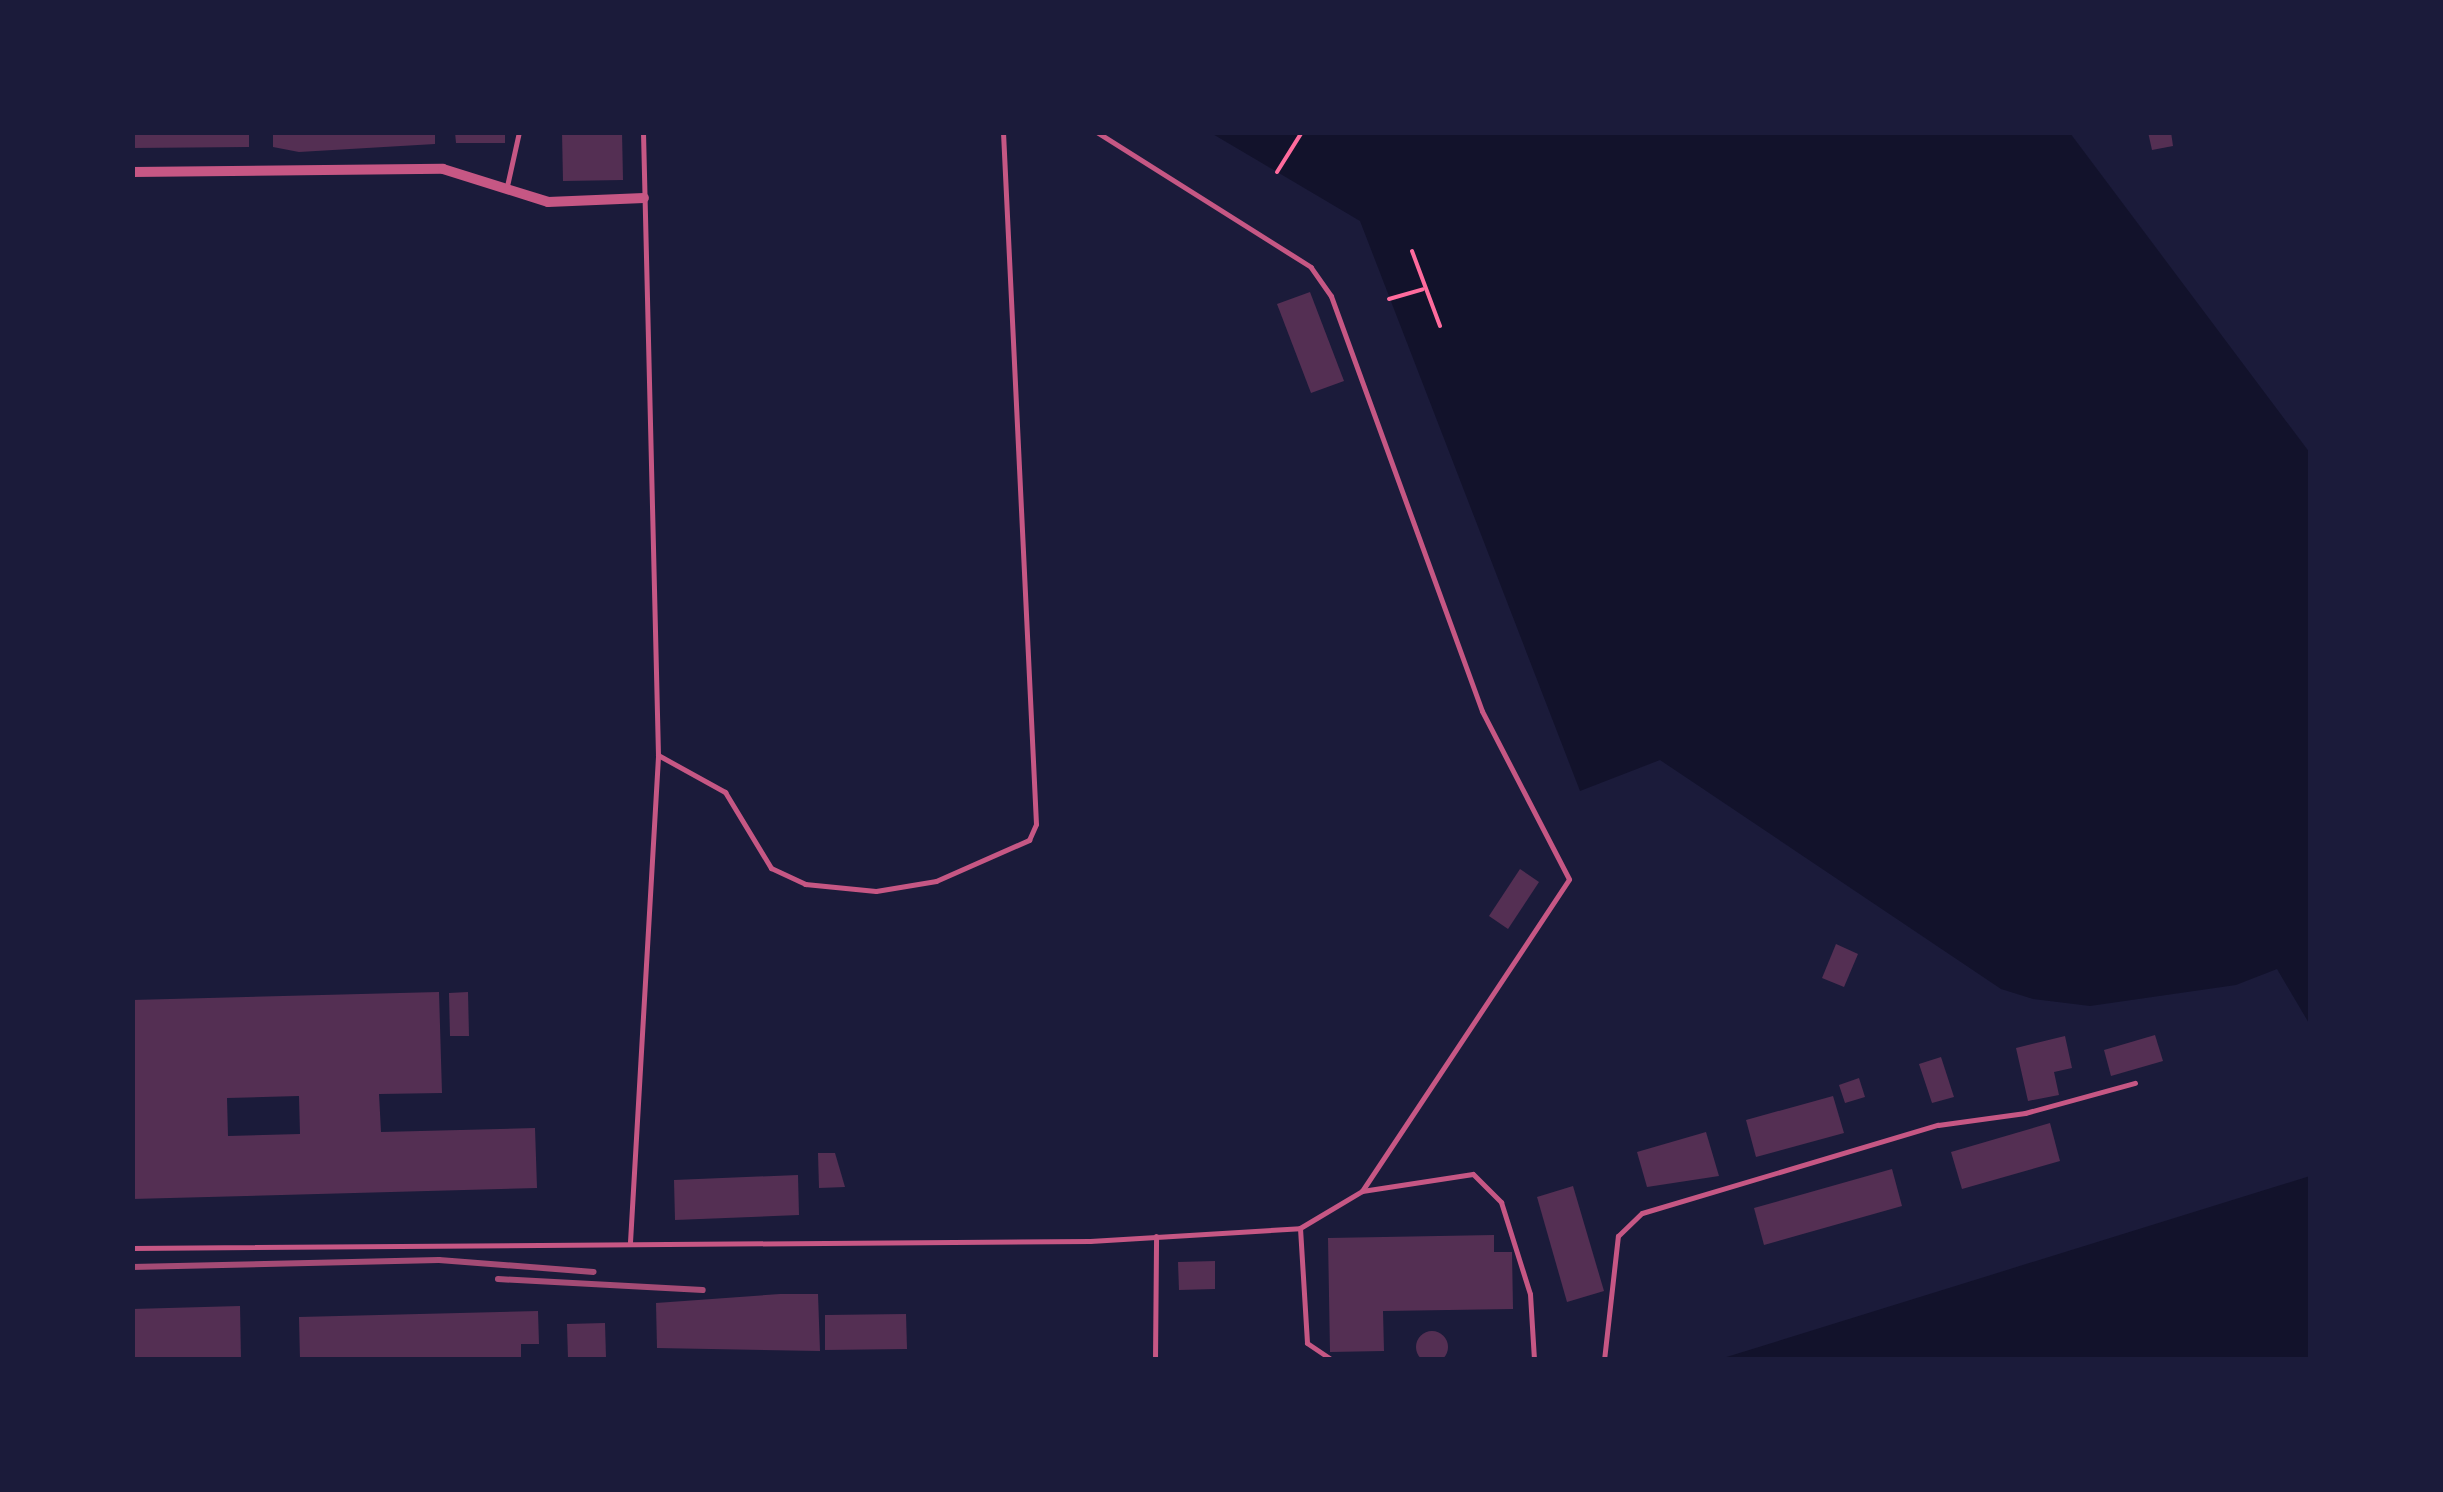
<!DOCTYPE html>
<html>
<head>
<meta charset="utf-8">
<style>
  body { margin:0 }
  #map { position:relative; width:2443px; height:1492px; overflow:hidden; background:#1b1b3a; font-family:Literata,serif }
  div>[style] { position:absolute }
  .water>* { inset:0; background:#12122b }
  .building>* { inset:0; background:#542f53 }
  .round { border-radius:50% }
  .path>* { height:4px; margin:-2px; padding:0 2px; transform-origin:2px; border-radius:2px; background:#ff6b9d }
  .service>* { height:5px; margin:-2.5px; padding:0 2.5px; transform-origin:2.5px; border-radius:2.5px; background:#c65784 }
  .minor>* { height:10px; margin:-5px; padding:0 5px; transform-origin:5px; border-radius:5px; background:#c65784 }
  .rail>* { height:6px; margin:-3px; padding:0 3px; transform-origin:3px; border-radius:3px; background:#a44b75 }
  span { translate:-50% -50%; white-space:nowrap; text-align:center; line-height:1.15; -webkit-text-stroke:10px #1b1b3a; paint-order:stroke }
  .frame { position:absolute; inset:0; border:135px solid #1b1b3a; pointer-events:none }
</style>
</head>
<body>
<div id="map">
  <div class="water">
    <div style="clip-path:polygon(1211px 133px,2070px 133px,2310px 453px,2310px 1025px,2277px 969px,2236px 985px,2090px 1006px,2033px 999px,2001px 989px,1660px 760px,1580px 791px,1360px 221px)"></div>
    <div style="clip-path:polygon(2310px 1176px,2310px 1359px,1720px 1359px)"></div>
  </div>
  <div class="building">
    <div style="clip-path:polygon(132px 132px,249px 132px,249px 147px,132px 148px)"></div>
    <div style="clip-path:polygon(273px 132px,435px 132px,435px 144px,299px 152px,273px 147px)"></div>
    <div style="clip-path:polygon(455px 132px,505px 132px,505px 143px,456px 143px)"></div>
    <div style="clip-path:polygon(562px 132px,622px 132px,623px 180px,563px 181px)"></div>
    <div style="clip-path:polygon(2148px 132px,2171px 132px,2173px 146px,2152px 150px)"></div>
    <div style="clip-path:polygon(1310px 292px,1344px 381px,1311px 393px,1277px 304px)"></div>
    <div style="clip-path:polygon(1520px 869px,1539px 882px,1508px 929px,1489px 916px)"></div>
    <div style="clip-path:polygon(1836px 944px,1858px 954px,1844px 987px,1822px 978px)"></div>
    <div style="clip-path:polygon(evenodd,439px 992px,442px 1093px,379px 1094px,381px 1132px,535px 1128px,537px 1188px,132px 1199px,132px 1000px,439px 992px,299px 1096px,300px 1134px,228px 1136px,227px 1098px,299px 1096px)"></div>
    <div style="clip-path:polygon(468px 992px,469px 1036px,450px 1036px,449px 993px)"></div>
    <div style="clip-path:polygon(2155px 1035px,2163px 1061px,2111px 1076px,2104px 1050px)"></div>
    <div style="clip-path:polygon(2065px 1036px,2072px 1068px,2054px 1072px,2059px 1095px,2028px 1101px,2016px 1048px)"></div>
    <div style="clip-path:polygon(1941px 1057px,1954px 1097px,1932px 1103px,1919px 1064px)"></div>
    <div style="clip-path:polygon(1859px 1078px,1865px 1097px,1845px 1103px,1839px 1085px)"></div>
    <div style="clip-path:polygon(1833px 1096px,1844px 1133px,1756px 1157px,1746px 1120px)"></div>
    <div style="clip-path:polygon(2050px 1123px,2060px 1161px,1962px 1189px,1951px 1152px)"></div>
    <div style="clip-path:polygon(1706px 1132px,1719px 1176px,1647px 1187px,1637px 1152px)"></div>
    <div style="clip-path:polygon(818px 1153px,835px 1153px,845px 1187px,819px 1188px)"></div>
    <div style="clip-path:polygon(1892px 1169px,1902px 1206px,1764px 1245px,1754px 1208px)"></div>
    <div style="clip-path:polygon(798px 1175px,799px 1215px,675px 1220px,674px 1180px)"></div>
    <div style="clip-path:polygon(1573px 1186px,1604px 1291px,1567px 1302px,1537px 1197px)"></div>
    <div style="clip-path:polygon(1494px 1235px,1494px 1252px,1512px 1252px,1513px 1309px,1383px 1311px,1384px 1351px,1330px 1352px,1328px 1238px)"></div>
    <div style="clip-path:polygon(1215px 1261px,1215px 1289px,1179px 1290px,1178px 1262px)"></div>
    <div style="clip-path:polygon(780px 1294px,818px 1294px,820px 1351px,657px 1348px,656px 1303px)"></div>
    <div style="clip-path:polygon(240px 1306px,241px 1360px,132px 1360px,132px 1309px)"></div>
    <div style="clip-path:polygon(538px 1311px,539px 1344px,521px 1344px,521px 1360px,300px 1360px,299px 1317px)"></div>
    <div style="clip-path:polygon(906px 1314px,907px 1349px,825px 1350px,825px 1315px)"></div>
    <div style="clip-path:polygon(605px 1323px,606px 1358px,568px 1359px,567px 1324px)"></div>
    <div class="round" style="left:1416px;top:1331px;width:32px;height:32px"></div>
  </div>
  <div class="path">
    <div style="left:1277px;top:172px;width:47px;rotate:-58deg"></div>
    <div style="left:1412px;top:251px;width:80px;rotate:69.5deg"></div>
    <div style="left:1389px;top:299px;width:35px;rotate:-16deg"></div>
  </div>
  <div class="service">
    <div style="left:507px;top:186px;width:55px;rotate:-77.5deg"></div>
    <div style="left:658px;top:755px;width:77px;rotate:28.9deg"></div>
    <div style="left:725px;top:792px;width:89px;rotate:58.8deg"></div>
    <div style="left:771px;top:868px;width:38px;rotate:25deg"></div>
    <div style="left:805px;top:884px;width:71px;rotate:5.6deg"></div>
    <div style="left:876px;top:891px;width:61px;rotate:-9.5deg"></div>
    <div style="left:936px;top:881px;width:102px;rotate:-23.8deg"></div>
    <div style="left:1029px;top:840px;width:17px;rotate:-66deg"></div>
    <div style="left:1036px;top:824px;width:693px;rotate:-92.73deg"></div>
    <div style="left:1362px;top:1191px;width:112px;rotate:-8.7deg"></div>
    <div style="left:1473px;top:1174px;width:40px;rotate:45deg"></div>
    <div style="left:1501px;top:1202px;width:96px;rotate:72.5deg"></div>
    <div style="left:1530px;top:1294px;width:66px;rotate:86.5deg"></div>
    <div style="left:1300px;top:1228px;width:115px;rotate:86.5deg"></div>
    <div style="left:1307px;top:1343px;width:30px;rotate:34deg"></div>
    <div style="left:630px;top:1242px;width:488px;rotate:-86.7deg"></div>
    <div style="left:658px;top:755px;width:623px;rotate:-91.38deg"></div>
    <div style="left:132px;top:1248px;width:958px;rotate:-0.42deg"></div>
    <div style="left:1090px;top:1241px;width:210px;rotate:-3.5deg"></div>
    <div style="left:1300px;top:1228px;width:72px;rotate:-30.8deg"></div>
    <div style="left:1362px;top:1191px;width:374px;rotate:-56.4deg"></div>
    <div style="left:1569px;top:879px;width:189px;rotate:-117.4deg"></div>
    <div style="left:1482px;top:711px;width:442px;rotate:-110deg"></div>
    <div style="left:1331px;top:296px;width:35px;rotate:-125deg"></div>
    <div style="left:1311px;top:267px;width:253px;rotate:-147.8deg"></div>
    <div style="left:1155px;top:1360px;width:124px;rotate:-89.5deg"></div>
    <div style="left:1604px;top:1360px;width:125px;rotate:-83.6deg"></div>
    <div style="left:1618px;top:1236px;width:33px;rotate:-44deg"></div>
    <div style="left:1642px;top:1213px;width:309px;rotate:-16.6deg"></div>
    <div style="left:1938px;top:1125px;width:88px;rotate:-7.9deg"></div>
    <div style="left:2025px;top:1113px;width:114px;rotate:-15.3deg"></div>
  </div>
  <div class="minor">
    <div style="left:132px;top:172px;width:311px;rotate:-0.6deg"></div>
    <div style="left:443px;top:169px;width:110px;rotate:17.4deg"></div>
    <div style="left:548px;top:202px;width:96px;rotate:-2.4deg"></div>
  </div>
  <div class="rail">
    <div style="left:132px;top:1267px;width:307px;rotate:-1.3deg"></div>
    <div style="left:439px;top:1260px;width:155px;rotate:4.4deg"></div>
    <div style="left:498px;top:1279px;width:205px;rotate:3.1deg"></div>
  </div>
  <div class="frame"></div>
</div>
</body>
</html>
